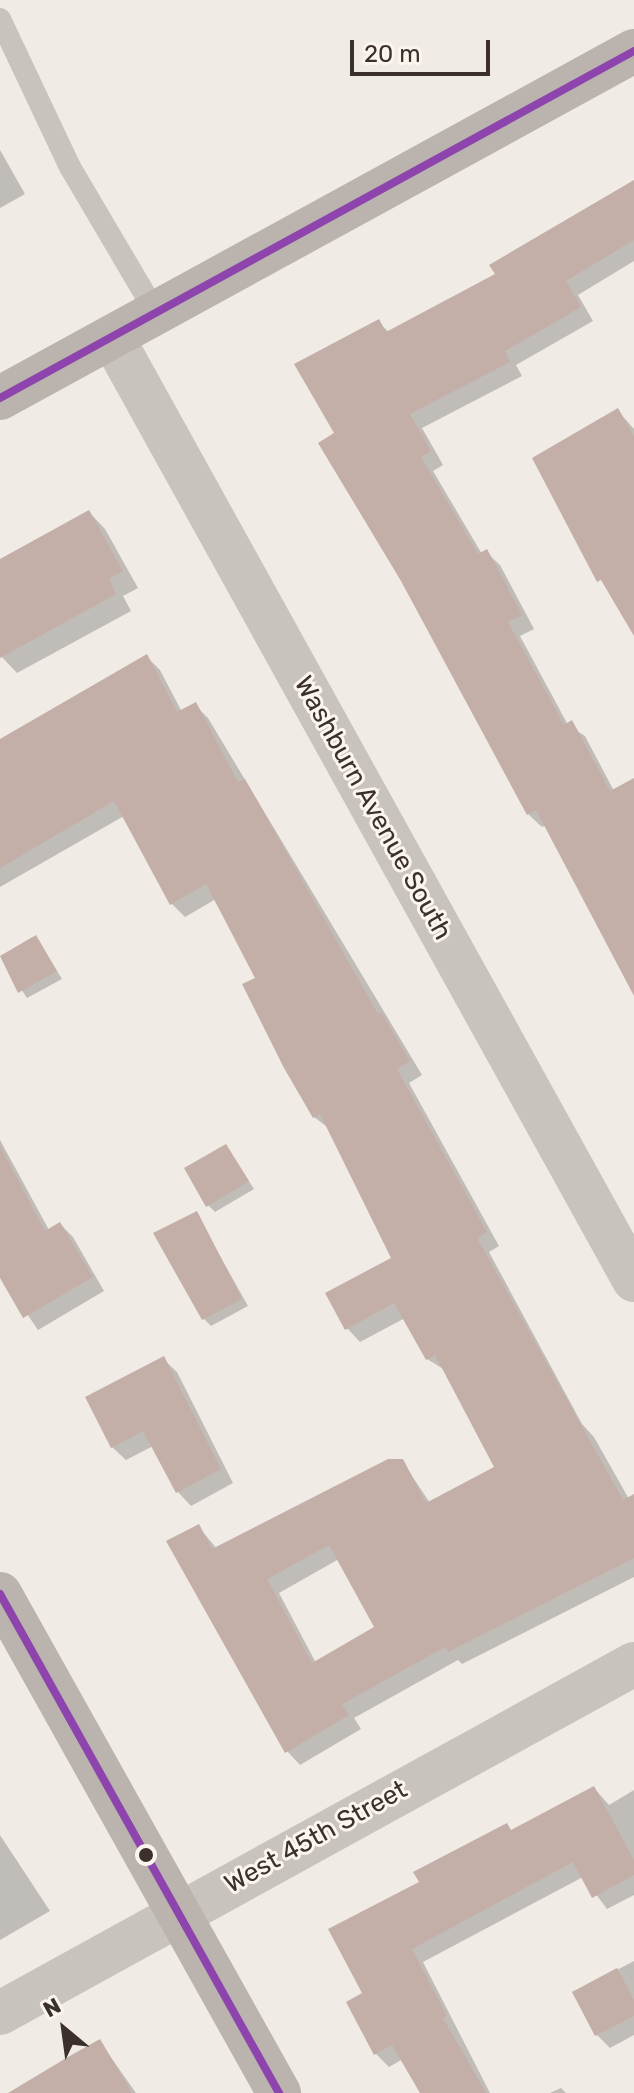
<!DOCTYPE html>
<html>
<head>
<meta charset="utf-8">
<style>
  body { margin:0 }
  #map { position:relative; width:634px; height:2093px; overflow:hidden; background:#f0ebe5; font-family:Rubik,sans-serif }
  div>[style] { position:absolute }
  .shadow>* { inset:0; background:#0003 }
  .building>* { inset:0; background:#c3afa7 }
  .lane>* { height:22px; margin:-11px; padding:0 11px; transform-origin:11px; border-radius:11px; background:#c9c3be }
  .street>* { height:44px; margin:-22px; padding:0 22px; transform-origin:22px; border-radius:22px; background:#c9c3be }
  .secondary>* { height:44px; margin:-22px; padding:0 22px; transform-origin:22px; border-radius:22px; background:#bab3ae }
  .bus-1>* { height:8px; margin:-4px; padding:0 4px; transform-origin:4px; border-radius:4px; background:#8e44ad }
  .dots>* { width:22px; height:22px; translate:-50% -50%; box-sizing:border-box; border:4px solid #fbf5ee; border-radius:50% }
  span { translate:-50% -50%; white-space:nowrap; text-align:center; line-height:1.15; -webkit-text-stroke:6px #fbf5ee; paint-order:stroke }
  .street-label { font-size:26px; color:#3b302b }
  .north { position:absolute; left:24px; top:1989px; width:80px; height:80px; -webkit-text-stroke:6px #fbf5ee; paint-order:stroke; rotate:331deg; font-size:22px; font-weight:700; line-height:32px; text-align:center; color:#3b302b }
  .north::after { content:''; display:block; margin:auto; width:28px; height:36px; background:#3b302b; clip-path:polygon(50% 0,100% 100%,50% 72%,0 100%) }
  .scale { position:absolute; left:350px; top:40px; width:140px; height:36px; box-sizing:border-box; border:4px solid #3b302b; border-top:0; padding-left:10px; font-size:24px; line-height:28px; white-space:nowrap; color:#3b302b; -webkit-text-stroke:6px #fbf5ee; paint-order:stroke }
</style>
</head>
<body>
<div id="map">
  <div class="shadow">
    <div style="clip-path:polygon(0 150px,25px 194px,0 208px)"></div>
    <div style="clip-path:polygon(634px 185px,634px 261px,578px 295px,593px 321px,516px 365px,522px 376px,422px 428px,443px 465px,433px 471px,482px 554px,486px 552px,500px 565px,534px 629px,520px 636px,568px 725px,585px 736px,614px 791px,634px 780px,634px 987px,546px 825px,542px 827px,528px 814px,337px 434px,378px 322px,390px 333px,497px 275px)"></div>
    <div style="clip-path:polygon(618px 411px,634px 429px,634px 630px)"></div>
    <div style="clip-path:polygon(89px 512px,105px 529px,138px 588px,123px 596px,131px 611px,17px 673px,0 655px,0 562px)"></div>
    <div style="clip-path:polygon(evenodd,147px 657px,160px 670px,182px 712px,195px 705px,208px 718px,422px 1075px,409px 1083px,499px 1246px,489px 1252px,582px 1424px,594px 1437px,634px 1508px,634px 1577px,462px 1664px,458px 1660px,354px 1718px,361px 1729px,300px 1765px,287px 1751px,198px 1526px,217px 1549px,402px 1461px,430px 1503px,497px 1468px,445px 1370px,427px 1359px,405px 1318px,360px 1342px,347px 1328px,394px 1259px,330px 1129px,314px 1117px,258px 978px,216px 899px,185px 917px,171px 903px,124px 816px,0 887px,0 741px,147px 657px,339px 1559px,377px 1628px,316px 1663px,279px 1593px,339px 1559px)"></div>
    <div style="clip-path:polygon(36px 938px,62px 979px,27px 998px,1px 958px)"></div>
    <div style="clip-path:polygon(0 1140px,49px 1230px,60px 1224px,73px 1237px,104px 1291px,38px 1330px,0 1274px)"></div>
    <div style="clip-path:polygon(226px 1146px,254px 1189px,215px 1212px,208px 1205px)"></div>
    <div style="clip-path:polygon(196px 1213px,248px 1306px,211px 1326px,204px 1319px)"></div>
    <div style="clip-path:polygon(163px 1359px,177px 1372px,233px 1483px,191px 1506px,178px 1492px,153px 1446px,126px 1460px,112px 1447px)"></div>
    <div style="clip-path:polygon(594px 1788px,609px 1805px,634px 1790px,634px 1895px,607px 1909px,583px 1877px,423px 1962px,490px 2093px,423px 2093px,403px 2059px,389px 2067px,376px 2054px,365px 1994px,421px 1882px,506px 1825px,513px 1832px)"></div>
    <div style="clip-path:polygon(0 1835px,50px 1911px,0 1940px)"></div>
    <div style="clip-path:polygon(634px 1961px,634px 2035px,610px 2048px,597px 2035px,575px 1992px)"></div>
    <div style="clip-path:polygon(100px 2042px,136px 2093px,43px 2093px)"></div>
    <div style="clip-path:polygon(561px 2088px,566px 2093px,550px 2093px)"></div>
  </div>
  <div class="building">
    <div style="clip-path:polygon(634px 180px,634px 240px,566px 281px,581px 307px,505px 351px,510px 362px,410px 414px,431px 451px,421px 457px,478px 554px,487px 549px,522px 615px,508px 622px,564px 725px,572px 720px,610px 791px,634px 778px,634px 996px,536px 810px,527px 815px,401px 581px,318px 443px,334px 433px,294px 364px,379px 319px,386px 332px,495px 274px,489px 265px)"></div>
    <div style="clip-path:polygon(618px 408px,634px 436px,634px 636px,601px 580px,597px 582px,532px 458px)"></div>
    <div style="clip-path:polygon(89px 510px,123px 571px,109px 579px,116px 594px,0 658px,0 559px)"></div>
    <div style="clip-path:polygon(evenodd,147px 654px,177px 712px,196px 702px,238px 782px,245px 779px,378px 1014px,381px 1012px,410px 1061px,397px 1069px,487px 1232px,477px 1238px,623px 1500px,634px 1494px,634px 1558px,448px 1652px,445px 1647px,342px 1704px,349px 1715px,285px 1753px,166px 1541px,199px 1524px,212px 1549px,388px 1459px,403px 1459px,426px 1503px,494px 1467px,435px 1355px,426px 1360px,394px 1303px,345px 1330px,325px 1293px,391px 1258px,320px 1114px,313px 1118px,284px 1068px,242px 984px,255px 978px,206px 884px,170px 905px,114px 801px,0 868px,0 739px,147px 654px,329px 1545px,374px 1627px,312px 1663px,267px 1579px,329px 1545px)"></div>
    <div style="clip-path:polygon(36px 935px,57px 971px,18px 993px,0 956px)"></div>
    <div style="clip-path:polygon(226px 1144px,249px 1181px,206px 1207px,184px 1168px)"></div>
    <div style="clip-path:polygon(0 1146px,45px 1231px,60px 1222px,93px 1277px,23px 1318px,0 1278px)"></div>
    <div style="clip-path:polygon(197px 1211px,242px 1299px,202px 1320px,153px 1233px)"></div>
    <div style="clip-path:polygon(164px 1356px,221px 1469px,176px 1493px,143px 1431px,111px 1448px,85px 1397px)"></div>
    <div style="clip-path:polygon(594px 1786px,634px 1860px,634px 1875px,592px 1898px,573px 1862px,412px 1949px,447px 2016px,443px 2018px,486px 2093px,420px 2093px,392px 2045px,374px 2055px,346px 2002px,362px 1993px,328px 1929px,419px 1882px,413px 1872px,507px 1823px,511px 1830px)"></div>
    <div style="clip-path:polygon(617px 1968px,634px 2000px,634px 2016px,595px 2036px,572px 1992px)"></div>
    <div style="clip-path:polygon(100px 2039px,132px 2093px,8px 2093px,68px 2057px)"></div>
  </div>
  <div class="lane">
    <div style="left:0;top:19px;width:164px;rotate:64.7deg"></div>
    <div style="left:70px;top:167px;width:169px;rotate:59.5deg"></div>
  </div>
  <div class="street">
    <div style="left:112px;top:337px;width:1078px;rotate:61.03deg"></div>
    <div style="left:0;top:2013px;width:724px;rotate:-28.83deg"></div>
  </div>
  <div class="secondary">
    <div style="left:0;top:398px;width:723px;rotate:-28.69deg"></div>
    <div style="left:0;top:1594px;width:572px;rotate:60.79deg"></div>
  </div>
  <div class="bus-1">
    <div style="left:0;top:398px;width:723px;rotate:-28.69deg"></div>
    <div style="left:0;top:1594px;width:572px;rotate:60.79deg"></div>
  </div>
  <div class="dots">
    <div style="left:146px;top:1855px;background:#3b302b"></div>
  </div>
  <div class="street-label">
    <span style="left:373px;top:808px;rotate:61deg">Washburn Avenue South</span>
    <span style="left:316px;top:1837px;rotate:-29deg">West 45th Street</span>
  </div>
  <div class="north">N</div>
  <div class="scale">20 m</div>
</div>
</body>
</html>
